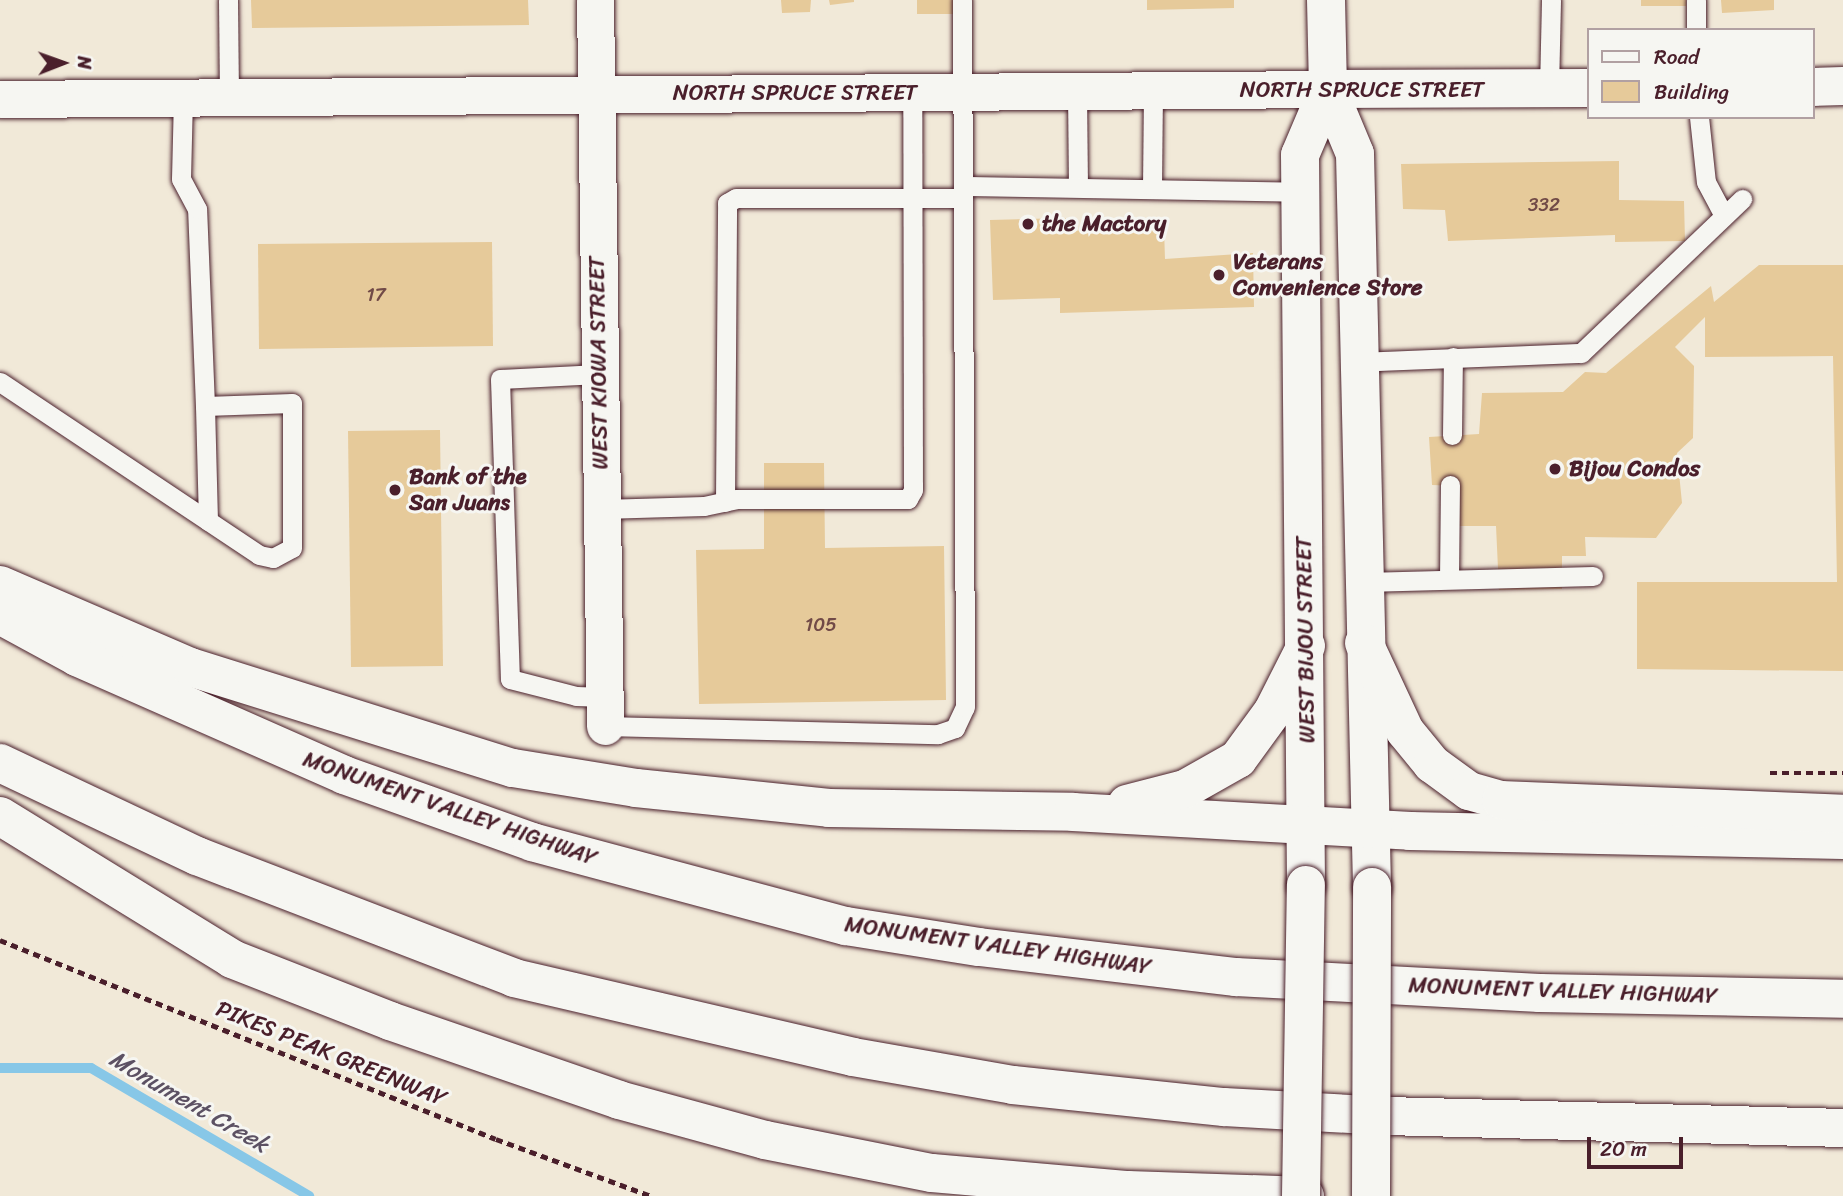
<!DOCTYPE html>
<html>
<head>
<meta charset="utf-8">
<style>
  body { margin:0 }
  #map { position:relative; width:1843px; height:1196px; overflow:hidden; background:#f1e9d8; font-family:Sriracha,sans-serif }
  div>[style] { position:absolute }
  .stream>* { height:10px; margin:-5px; padding:0 5px; transform-origin:5px; border-radius:5px; background:#87c7e7 }
  .building>* { inset:0; background:#e6ca9a }
  .path>* { height:4.5px; margin-top:-2.25px; transform-origin:0; background:repeating-linear-gradient(90deg,#4a1f2b 0 7px,transparent 0 12px) }
  .roads { filter:drop-shadow(0 0 2px #4a1f2b) drop-shadow(0 0 2px #4a1f2b) }
  .service>* { height:19px; margin:-9.5px; padding:0 9.5px; transform-origin:9.5px; border-radius:9.5px; background:#f6f6f2 }
  .minor>* { height:37px; margin:-18.5px; padding:0 18.5px; transform-origin:18.5px; border-radius:18.5px; background:#f6f6f2 }
  .tertiary>* { height:38px; margin:-19px; padding:0 19px; transform-origin:19px; border-radius:19px; background:#f6f6f2 }
  .secondary>* { height:38px; margin:-19px; padding:0 19px; transform-origin:19px; border-radius:19px; background:#f6f6f2 }
  .motorway>* { height:38px; margin:-19px; padding:0 19px; transform-origin:19px; border-radius:19px; background:#f6f6f2 }
  .bridges { filter:drop-shadow(0 0 2px #4a1f2b) drop-shadow(0 0 2px #4a1f2b) }
  .secondary-bridge>* { height:38px; margin:-19px; padding:0 19px; transform-origin:19px; border-radius:19px; background:#f6f6f2 }
  .dots>* { width:19px; height:19px; translate:-50% -50%; box-sizing:border-box; border:4px solid #f6f6f2; border-radius:50% }
  span { translate:-50% -50%; white-space:nowrap; text-align:center; line-height:1.15; -webkit-text-stroke:6px #f6f6f2; paint-order:stroke }
  .number-label { font-size:19px; color:#714a47 }
  .number-label span { -webkit-text-stroke-width:0 }
  .street-label { font-size:23px; color:#4a1f2b }
  .poi-label { font-size:23px; color:#4a1f2b; font-weight:700 }
  .left { translate:0 -50%; text-align:left }
  .water-label { font-size:24px; color:#5c5163; font-style:italic }
  .legend { position:absolute; left:1587px; top:28px; width:228px; height:91px; box-sizing:border-box; background:#f6f6f2; border:2px solid #b1a0a2; margin:0; padding:9px 12px; list-style:none; font-size:21px; color:#4a1f2b }
  .legend li { display:flex; align-items:center; gap:14px; height:35px }
  .legend b { width:35px; border:2px solid #b1a0a2 }
  .north { position:absolute; left:28px; top:28px; width:70px; height:70px; -webkit-text-stroke:5px #f6f6f2; paint-order:stroke; rotate:89deg; font-size:19px; font-weight:700; line-height:28px; text-align:center; color:#4a1f2b }
  .north::after { content:''; display:block; margin:auto; width:24px; height:32px; background:#4a1f2b; clip-path:polygon(50% 0,100% 100%,50% 72%,0 100%) }
  .scale { position:absolute; left:1587px; top:1137px; width:96px; height:32px; box-sizing:border-box; border:4px solid #4a1f2b; border-top:0; padding-left:9px; font-size:21px; line-height:24px; white-space:nowrap; color:#4a1f2b; -webkit-text-stroke:5px #f6f6f2; paint-order:stroke }
</style>
</head>
<body>
<div id="map">
  <div class="stream">
    <div style="left:0;top:1068px;width:91px"></div>
    <div style="left:91px;top:1068px;width:253px;rotate:30.4deg"></div>
  </div>
  <div class="building">
    <div style="clip-path:polygon(251px 0,528px 0,529px 25px,252px 28px)"></div>
    <div style="clip-path:polygon(781px 0,811px 0,810px 12px,782px 13px)"></div>
    <div style="clip-path:polygon(829px 0,854px 0,854px 2px,830px 5px)"></div>
    <div style="clip-path:polygon(917px 0,956px 0,956px 14px,917px 14px)"></div>
    <div style="clip-path:polygon(1147px 0,1234px 0,1234px 8px,1147px 10px)"></div>
    <div style="clip-path:polygon(1641px 0,1686px 0,1686px 6px,1641px 6px)"></div>
    <div style="clip-path:polygon(1721px 0,1774px 0,1774px 10px,1722px 13px)"></div>
    <div style="clip-path:polygon(1619px 161px,1619px 200px,1684px 201px,1685px 241px,1615px 242px,1615px 235px,1448px 241px,1445px 210px,1403px 209px,1401px 164px)"></div>
    <div style="clip-path:polygon(1066px 218px,1066px 231px,1164px 228px,1165px 259px,1253px 253px,1254px 307px,1060px 313px,1060px 298px,993px 300px,990px 220px)"></div>
    <div style="clip-path:polygon(492px 242px,493px 346px,259px 349px,258px 244px)"></div>
    <div style="clip-path:polygon(1759px 265px,1843px 265px,1843px 671px,1637px 669px,1637px 582px,1837px 582px,1833px 356px,1705px 357px,1705px 317px,1675px 347px,1694px 366px,1693px 438px,1677px 453px,1682px 503px,1656px 538px,1585px 537px,1586px 556px,1562px 556px,1562px 589px,1499px 590px,1496px 526px,1457px 526px,1457px 486px,1432px 485px,1429px 437px,1479px 434px,1482px 393px,1563px 392px,1585px 372px,1606px 373px,1711px 286px,1714px 302px)"></div>
    <div style="clip-path:polygon(440px 430px,443px 666px,351px 667px,348px 431px)"></div>
    <div style="clip-path:polygon(764px 463px,824px 463px,825px 548px,944px 546px,946px 700px,699px 704px,696px 550px,764px 549px)"></div>
  </div>
  <div class="path">
    <div style="left:1770px;top:773px;width:73px"></div>
    <div style="left:0;top:940px;width:534px;rotate:21.86deg"></div>
    <div style="left:496px;top:1139px;width:165px;rotate:20.2deg"></div>
  </div>
  <div class="roads">
    <div class="service">
      <div style="left:228px;top:0;width:97px;rotate:89.4deg"></div>
      <div style="left:1696px;top:0;width:30px;rotate:90deg"></div>
      <div style="left:1549px;top:89px;width:89px;rotate:-88.7deg"></div>
      <div style="left:1077px;top:91px;width:94px;rotate:89.4deg"></div>
      <div style="left:1699px;top:117px;width:65px;rotate:83.9deg"></div>
      <div style="left:1706px;top:182px;width:38px;rotate:62deg"></div>
      <div style="left:963px;top:186px;width:340px;rotate:1deg"></div>
      <div style="left:1152px;top:187px;width:96px;rotate:-89.4deg"></div>
      <div style="left:1356px;top:362px;width:225px;rotate:-2.3deg"></div>
      <div style="left:1581px;top:353px;width:223px;rotate:-43.7deg"></div>
      <div style="left:599px;top:374px;width:99px;rotate:177.1deg"></div>
      <div style="left:500px;top:379px;width:300px;rotate:88.1deg"></div>
      <div style="left:510px;top:679px;width:68px;rotate:14.4deg"></div>
      <div style="left:576px;top:696px;width:29px;rotate:2deg"></div>
      <div style="left:0;top:382px;width:311px;rotate:33.7deg"></div>
      <div style="left:259px;top:555px;width:14px;rotate:12deg"></div>
      <div style="left:273px;top:558px;width:21px;rotate:-28deg"></div>
      <div style="left:292px;top:548px;width:145px;rotate:-90deg"></div>
      <div style="left:292px;top:403px;width:87px;rotate:178deg"></div>
      <div style="left:205px;top:406px;width:197px;rotate:-92.3deg"></div>
      <div style="left:197px;top:209px;width:34px;rotate:-118deg"></div>
      <div style="left:181px;top:179px;width:82px;rotate:-88.6deg"></div>
      <div style="left:205px;top:406px;width:115px;rotate:88.5deg"></div>
      <div style="left:1452px;top:435px;width:78px;rotate:-89.3deg"></div>
      <div style="left:725px;top:502px;width:299px;rotate:-89.6deg"></div>
      <div style="left:727px;top:203px;width:10px;rotate:-29deg"></div>
      <div style="left:736px;top:198px;width:226px"></div>
      <div style="left:602px;top:509px;width:102px;rotate:-1.7deg"></div>
      <div style="left:704px;top:506px;width:33px;rotate:-12deg"></div>
      <div style="left:736px;top:499px;width:172px"></div>
      <div style="left:908px;top:499px;width:10px;rotate:-61deg"></div>
      <div style="left:913px;top:490px;width:398px;rotate:-90.1deg"></div>
      <div style="left:1449px;top:579px;width:94px;rotate:-89.4deg"></div>
      <div style="left:1364px;top:582px;width:229px;rotate:-1.5deg"></div>
      <div style="left:605px;top:726px;width:333px;rotate:1.4deg"></div>
      <div style="left:938px;top:734px;width:18px;rotate:-19deg"></div>
      <div style="left:955px;top:728px;width:23px;rotate:-65deg"></div>
      <div style="left:965px;top:707px;width:707px;rotate:-90.24deg"></div>
    </div>
    <div class="minor">
      <div style="left:595px;top:0;width:726px;rotate:89.21deg"></div>
      <div style="left:0;top:99px;width:1328px;rotate:-0.43deg"></div>
    </div>
    <div class="tertiary">
      <div style="left:1813px;top:87px;width:30px;rotate:-2deg"></div>
      <div style="left:1328px;top:89px;width:261px;rotate:-0.2deg"></div>
    </div>
    <div class="secondary">
      <div style="left:1326px;top:0;width:89px;rotate:88.7deg"></div>
      <div style="left:1328px;top:89px;width:70px;rotate:67.4deg"></div>
      <div style="left:1355px;top:154px;width:733px;rotate:88.67deg"></div>
      <div style="left:1306px;top:885px;width:730px;rotate:-90.47deg"></div>
      <div style="left:1300px;top:155px;width:72px;rotate:-67deg"></div>
    </div>
    <div class="motorway">
      <div style="left:0;top:585px;width:207px;rotate:23.3deg"></div>
      <div style="left:190px;top:667px;width:338px;rotate:17.4deg"></div>
      <div style="left:513px;top:768px;width:125px;rotate:9.2deg"></div>
      <div style="left:636px;top:788px;width:194px;rotate:5.9deg"></div>
      <div style="left:829px;top:808px;width:244px;rotate:0.9deg"></div>
      <div style="left:1073px;top:812px;width:338px;rotate:3.2deg"></div>
      <div style="left:1410px;top:831px;width:433px;rotate:1.2deg"></div>
      <div style="left:0;top:615px;width:88px;rotate:28.6deg"></div>
      <div style="left:77px;top:657px;width:292px;rotate:23.8deg"></div>
      <div style="left:344px;top:775px;width:200px;rotate:19.6deg"></div>
      <div style="left:532px;top:842px;width:325px;rotate:15deg"></div>
      <div style="left:846px;top:926px;width:135px;rotate:9deg"></div>
      <div style="left:979px;top:947px;width:259px;rotate:6.7deg"></div>
      <div style="left:1236px;top:977px;width:304px;rotate:3deg"></div>
      <div style="left:1540px;top:993px;width:303px;rotate:1.1deg"></div>
      <div style="left:1364px;top:643px;width:97px;rotate:65deg"></div>
      <div style="left:1405px;top:731px;width:43px;rotate:50.7deg"></div>
      <div style="left:1432px;top:764px;width:46px;rotate:36.1deg"></div>
      <div style="left:1469px;top:791px;width:33px;rotate:16deg"></div>
      <div style="left:1501px;top:800px;width:342px;rotate:2.3deg"></div>
      <div style="left:0;top:763px;width:218px;rotate:25.3deg"></div>
      <div style="left:197px;top:856px;width:340px;rotate:21deg"></div>
      <div style="left:514px;top:978px;width:348px;rotate:13.1deg"></div>
      <div style="left:853px;top:1057px;width:162px;rotate:9.9deg"></div>
      <div style="left:1013px;top:1085px;width:212px;rotate:6deg"></div>
      <div style="left:1224px;top:1107px;width:162px;rotate:3.2deg"></div>
      <div style="left:1386px;top:1116px;width:457px;rotate:1.5deg"></div>
      <div style="left:1127px;top:804px;width:60px;rotate:-14.5deg"></div>
      <div style="left:1185px;top:789px;width:61px;rotate:-29.5deg"></div>
      <div style="left:1238px;top:759px;width:59px;rotate:-53.9deg"></div>
      <div style="left:1273px;top:711px;width:73px;rotate:-63.1deg"></div>
      <div style="left:0;top:816px;width:273px;rotate:31.6deg"></div>
      <div style="left:232px;top:959px;width:170px;rotate:21.4deg"></div>
      <div style="left:390px;top:1021px;width:242px;rotate:19deg"></div>
      <div style="left:619px;top:1100px;width:151px;rotate:15.3deg"></div>
      <div style="left:765px;top:1140px;width:170px;rotate:11.2deg"></div>
      <div style="left:932px;top:1173px;width:197px;rotate:5deg"></div>
      <div style="left:1128px;top:1190px;width:177px;rotate:1.9deg"></div>
    </div>
  </div>
  <div class="bridges">
    <div class="secondary-bridge">
      <div style="left:1301px;top:1196px;width:311px;rotate:-89.1deg"></div>
      <div style="left:1371px;top:1196px;width:309px;rotate:-89.8deg"></div>
    </div>
  </div>
  <div class="dots">
    <div style="left:1028px;top:224px;background:#4a1f2b"></div>
    <div style="left:1219px;top:275px;background:#4a1f2b"></div>
    <div style="left:1555px;top:469px;background:#4a1f2b"></div>
    <div style="left:395px;top:490px;background:#4a1f2b"></div>
  </div>
  <div class="number-label">
    <span style="left:1544px;top:205px">332</span>
    <span style="left:376px;top:295px">17</span>
    <span style="left:821px;top:625px">105</span>
  </div>
  <div class="street-label">
    <span style="left:1362px;top:90px">NORTH SPRUCE STREET</span>
    <span style="left:795px;top:93px">NORTH SPRUCE STREET</span>
    <span style="left:599px;top:363px;rotate:-91deg">WEST KIOWA STREET</span>
    <span style="left:1306px;top:640px;rotate:-91deg">WEST BIJOU STREET</span>
    <span style="left:450px;top:809px;rotate:19deg">MONUMENT VALLEY HIGHWAY</span>
    <span style="left:998px;top:946px;rotate:8deg">MONUMENT VALLEY HIGHWAY</span>
    <span style="left:1563px;top:991px;rotate:2deg">MONUMENT VALLEY HIGHWAY</span>
    <span style="left:331px;top:1054px;rotate:22deg">PIKES PEAK GREENWAY</span>
  </div>
  <div class="poi-label">
    <span class="left" style="left:1042px;top:224px">the Mactory</span>
    <span class="left" style="left:1233px;top:275px">Veterans<br>Convenience Store</span>
    <span class="left" style="left:1569px;top:469px">Bijou Condos</span>
    <span class="left" style="left:409px;top:490px">Bank of the<br>San Juans</span>
  </div>
  <div class="water-label">
    <span style="left:189px;top:1102px;rotate:30deg">Monument Creek</span>
  </div>
  <ul class="legend">
  <li><b style="height:9px;background:#f6f6f2"></b>Road</li>
  <li><b style="height:19px;background:#e6ca9a"></b>Building</li>
  </ul>
  <div class="north">N</div>
  <div class="scale">20 m</div>
</div>
</body>
</html>
